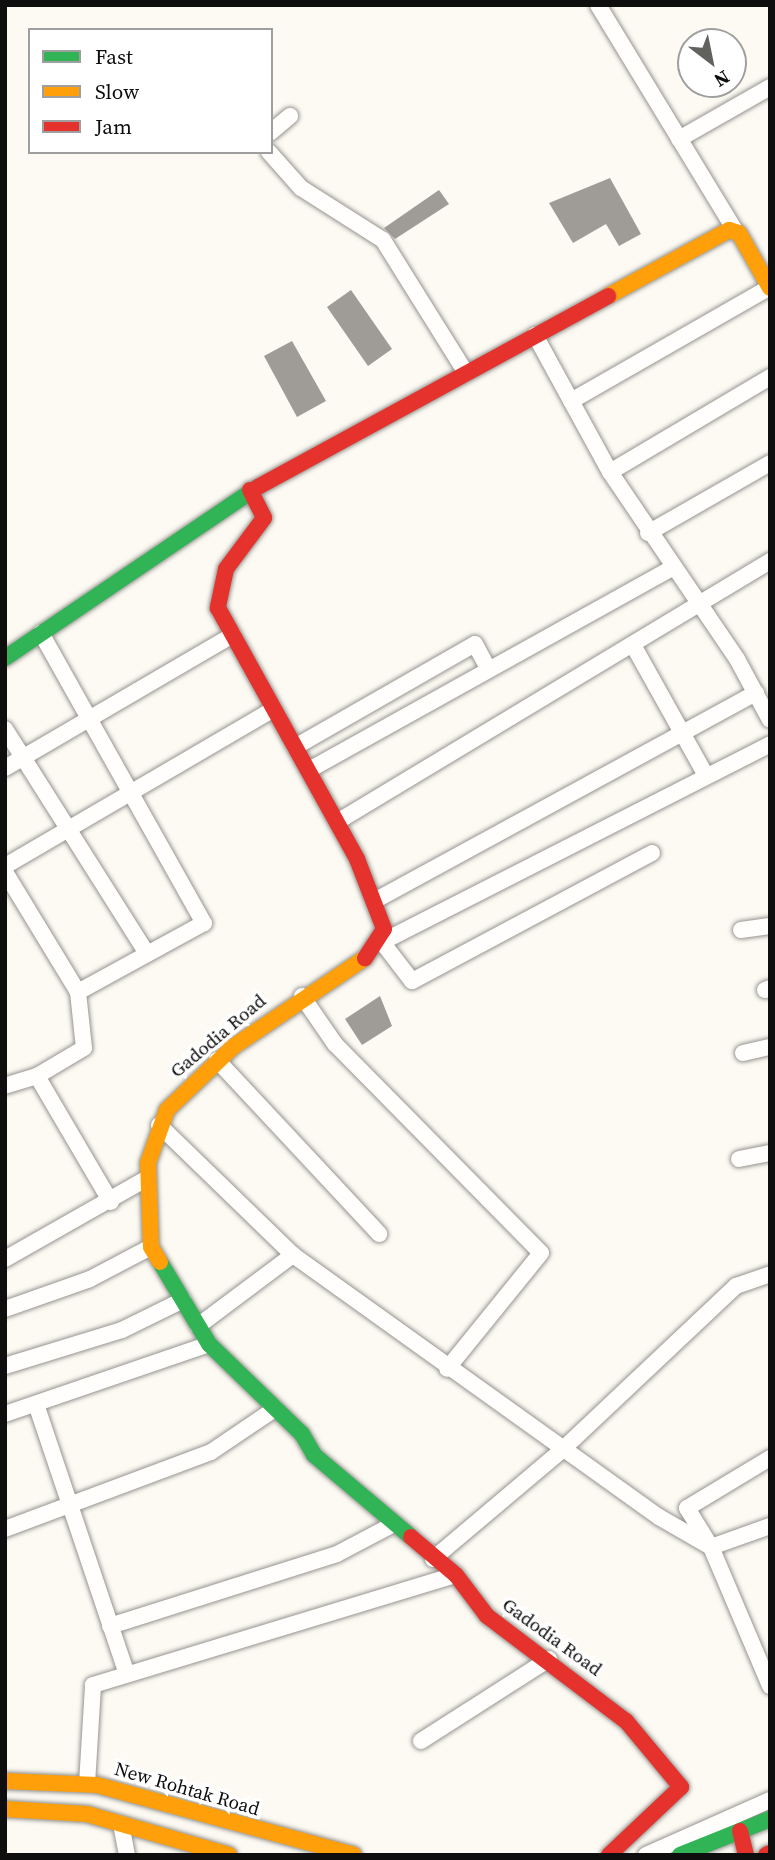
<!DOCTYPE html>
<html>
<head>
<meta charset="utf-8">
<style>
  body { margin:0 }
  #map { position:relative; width:775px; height:1860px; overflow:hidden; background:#fcfaf2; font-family:"Source Serif 4",serif }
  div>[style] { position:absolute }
  .building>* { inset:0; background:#9f9c98 }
  .roads { filter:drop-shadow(0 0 2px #959491) drop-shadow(0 0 2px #959491) }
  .street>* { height:16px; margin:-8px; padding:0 8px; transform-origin:8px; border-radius:8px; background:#fffefd }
  .fast>* { height:16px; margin:-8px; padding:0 8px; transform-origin:8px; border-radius:8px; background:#30b455 }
  .slow>* { height:16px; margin:-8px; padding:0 8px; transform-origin:8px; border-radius:8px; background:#ff9f0a }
  .jam>* { height:16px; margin:-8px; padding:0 8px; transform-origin:8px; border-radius:8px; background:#e5322d }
  span { translate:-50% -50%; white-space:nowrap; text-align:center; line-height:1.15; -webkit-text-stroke:7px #fff; paint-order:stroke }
  .street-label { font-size:19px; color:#0e0e0e }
  .frame { position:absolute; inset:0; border:7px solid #0e0e0e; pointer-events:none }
  .legend { position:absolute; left:28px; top:28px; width:245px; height:126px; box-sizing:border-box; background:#fff; border:2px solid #9f9f9f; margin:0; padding:9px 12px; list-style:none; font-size:21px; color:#0e0e0e }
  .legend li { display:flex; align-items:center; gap:14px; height:35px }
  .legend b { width:35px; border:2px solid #9f9f9f }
  .north { position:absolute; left:677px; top:28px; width:70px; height:70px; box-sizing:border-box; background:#fff; border:2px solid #9f9f9f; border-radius:50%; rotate:148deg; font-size:19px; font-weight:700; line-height:28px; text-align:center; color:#0e0e0e }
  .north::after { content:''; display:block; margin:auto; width:24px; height:32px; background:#61615e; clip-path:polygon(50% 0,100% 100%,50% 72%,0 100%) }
</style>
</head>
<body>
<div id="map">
  <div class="building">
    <div style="clip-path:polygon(610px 178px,641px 234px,619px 246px,606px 224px,573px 243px,549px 203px)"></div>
    <div style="clip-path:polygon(439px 190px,449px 204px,395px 239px,384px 228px)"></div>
    <div style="clip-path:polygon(351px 290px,392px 349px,368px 366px,327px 307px)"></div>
    <div style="clip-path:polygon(292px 341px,326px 401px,297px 417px,264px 356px)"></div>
    <div style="clip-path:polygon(380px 996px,392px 1026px,362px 1045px,345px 1019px)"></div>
  </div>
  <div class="roads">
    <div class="street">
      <div style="left:598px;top:5px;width:262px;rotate:58.7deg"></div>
      <div style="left:271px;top:132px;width:25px;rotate:-40deg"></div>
      <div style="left:679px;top:139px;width:105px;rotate:-29.7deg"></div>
      <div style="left:269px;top:152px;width:48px;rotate:48.4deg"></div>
      <div style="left:301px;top:188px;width:97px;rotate:32.4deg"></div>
      <div style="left:383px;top:240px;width:157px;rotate:58deg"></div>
      <div style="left:535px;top:335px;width:156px;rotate:61.3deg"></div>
      <div style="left:610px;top:472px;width:226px;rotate:55.8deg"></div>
      <div style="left:737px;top:659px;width:69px;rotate:61.6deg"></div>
      <div style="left:571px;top:401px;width:229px;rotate:-29.8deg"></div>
      <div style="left:610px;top:472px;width:186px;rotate:-30.7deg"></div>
      <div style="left:648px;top:533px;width:141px;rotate:-29.8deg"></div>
      <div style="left:41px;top:633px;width:333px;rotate:60.7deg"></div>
      <div style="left:204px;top:923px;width:144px;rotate:151.3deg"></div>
      <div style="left:633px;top:645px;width:148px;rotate:60.8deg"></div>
      <div style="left:5px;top:729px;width:266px;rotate:57.7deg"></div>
      <div style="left:295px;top:747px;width:207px;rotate:-29.8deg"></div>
      <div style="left:475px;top:644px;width:27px;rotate:62deg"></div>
      <div style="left:5px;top:768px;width:264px;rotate:-30.3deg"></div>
      <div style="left:309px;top:770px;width:415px;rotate:-29.1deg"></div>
      <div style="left:337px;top:822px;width:506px;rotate:-31.08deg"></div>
      <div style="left:652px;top:853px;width:272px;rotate:151.9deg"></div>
      <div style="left:412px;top:981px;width:49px;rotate:-127.6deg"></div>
      <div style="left:382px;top:942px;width:436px;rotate:-27deg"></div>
      <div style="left:5px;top:866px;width:311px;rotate:-30.3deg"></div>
      <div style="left:5px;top:872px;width:140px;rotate:58.7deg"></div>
      <div style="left:78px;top:992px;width:56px;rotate:83.9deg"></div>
      <div style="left:84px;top:1048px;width:55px;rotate:149.2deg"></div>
      <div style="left:37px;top:1076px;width:34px;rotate:163deg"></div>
      <div style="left:376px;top:900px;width:433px;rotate:-28.6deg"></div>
      <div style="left:741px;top:930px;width:29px;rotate:-8deg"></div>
      <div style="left:765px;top:990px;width:5px;rotate:-22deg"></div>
      <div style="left:302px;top:996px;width:58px;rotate:55.5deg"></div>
      <div style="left:335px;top:1044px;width:293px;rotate:45.4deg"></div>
      <div style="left:541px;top:1253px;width:149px;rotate:129deg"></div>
      <div style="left:743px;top:1053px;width:28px;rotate:-13deg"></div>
      <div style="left:217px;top:1060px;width:238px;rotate:47deg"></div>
      <div style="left:37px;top:1076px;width:146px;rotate:59.6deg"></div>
      <div style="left:159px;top:1125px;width:187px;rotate:44.1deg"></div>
      <div style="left:293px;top:1255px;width:450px;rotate:35.6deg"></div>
      <div style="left:659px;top:1517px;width:60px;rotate:30deg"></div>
      <div style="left:711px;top:1547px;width:63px;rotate:-19.6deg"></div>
      <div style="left:739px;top:1159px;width:32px;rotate:-11deg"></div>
      <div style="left:5px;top:1259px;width:162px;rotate:-29.6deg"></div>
      <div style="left:5px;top:1309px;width:90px;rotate:-19.4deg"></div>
      <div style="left:90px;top:1279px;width:69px;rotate:-27.7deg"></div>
      <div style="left:198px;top:1326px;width:119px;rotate:-36.8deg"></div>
      <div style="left:5px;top:1366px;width:122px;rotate:-17.1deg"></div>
      <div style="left:122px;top:1330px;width:68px;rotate:-26.2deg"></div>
      <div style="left:36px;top:1404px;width:283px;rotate:71.4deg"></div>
      <div style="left:5px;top:1414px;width:216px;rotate:-18.9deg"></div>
      <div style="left:770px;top:1458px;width:97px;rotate:148.9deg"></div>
      <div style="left:687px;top:1508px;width:46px;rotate:58.4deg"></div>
      <div style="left:711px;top:1547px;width:151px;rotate:67deg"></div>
      <div style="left:5px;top:1529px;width:220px;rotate:-20.5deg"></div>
      <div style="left:211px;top:1452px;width:78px;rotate:-34.1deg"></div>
      <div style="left:433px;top:1559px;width:170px;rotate:-40.2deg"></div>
      <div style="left:563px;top:1449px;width:238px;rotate:-43.3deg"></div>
      <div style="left:736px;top:1286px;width:36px;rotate:-19deg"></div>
      <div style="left:110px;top:1626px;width:238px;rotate:-17.6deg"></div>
      <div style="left:337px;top:1554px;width:60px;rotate:-27.8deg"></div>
      <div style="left:421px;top:1741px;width:152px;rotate:-32.6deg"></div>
      <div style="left:87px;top:1784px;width:99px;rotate:-86.5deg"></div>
      <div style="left:93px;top:1685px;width:379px;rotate:-16.9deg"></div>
      <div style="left:121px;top:1824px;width:32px;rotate:79deg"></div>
      <div style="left:646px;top:1855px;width:136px;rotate:-23.9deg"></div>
    </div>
    <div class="fast">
      <div style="left:5px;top:658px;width:305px;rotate:-34.1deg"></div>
      <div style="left:160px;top:1262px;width:96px;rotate:59.1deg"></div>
      <div style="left:209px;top:1344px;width:129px;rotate:44.1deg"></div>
      <div style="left:302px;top:1434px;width:24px;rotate:60deg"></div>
      <div style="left:314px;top:1455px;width:127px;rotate:40.2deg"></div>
      <div style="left:680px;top:1855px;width:97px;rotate:-21.8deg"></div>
    </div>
    <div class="slow">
      <div style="left:608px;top:296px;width:138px;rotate:-28.6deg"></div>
      <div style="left:729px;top:230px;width:10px;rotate:17deg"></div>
      <div style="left:739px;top:233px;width:63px;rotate:60.6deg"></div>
      <div style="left:160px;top:1262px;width:17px;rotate:-121deg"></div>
      <div style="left:151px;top:1247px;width:84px;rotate:-92deg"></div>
      <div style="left:148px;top:1163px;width:56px;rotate:-70.3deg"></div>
      <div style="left:167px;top:1110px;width:91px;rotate:-43.7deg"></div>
      <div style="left:233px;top:1047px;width:159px;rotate:-34deg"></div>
      <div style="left:5px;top:1781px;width:92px;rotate:2.5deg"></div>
      <div style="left:97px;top:1785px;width:266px;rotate:15.2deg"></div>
      <div style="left:5px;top:1809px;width:82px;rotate:3.5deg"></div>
      <div style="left:87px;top:1814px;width:148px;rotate:16.1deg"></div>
    </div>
    <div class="jam">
      <div style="left:258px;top:487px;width:399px;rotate:-28.6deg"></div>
      <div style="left:250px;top:490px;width:31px;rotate:63deg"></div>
      <div style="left:264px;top:518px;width:64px;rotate:126.7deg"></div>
      <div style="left:226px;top:569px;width:40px;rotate:102deg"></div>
      <div style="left:218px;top:608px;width:287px;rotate:61deg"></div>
      <div style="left:357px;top:859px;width:75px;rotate:68.9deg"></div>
      <div style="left:384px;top:929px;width:35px;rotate:123deg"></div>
      <div style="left:411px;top:1537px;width:59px;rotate:40.2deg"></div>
      <div style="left:456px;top:1575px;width:51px;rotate:52.9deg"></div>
      <div style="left:487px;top:1616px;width:174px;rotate:37.1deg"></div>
      <div style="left:626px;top:1721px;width:86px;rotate:50.2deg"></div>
      <div style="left:681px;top:1787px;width:99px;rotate:136.6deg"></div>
      <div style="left:740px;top:1831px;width:25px;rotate:76deg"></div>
      <div style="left:766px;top:1855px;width:4px;rotate:-27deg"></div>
    </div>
  </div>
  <div class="street-label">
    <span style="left:218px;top:1036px;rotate:-40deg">Gadodia Road</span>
    <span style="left:552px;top:1637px;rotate:36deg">Gadodia Road</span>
    <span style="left:187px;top:1789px;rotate:16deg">New Rohtak Road</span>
  </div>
  <div class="frame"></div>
  <ul class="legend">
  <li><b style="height:9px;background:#30b455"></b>Fast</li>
  <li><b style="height:9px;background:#ff9f0a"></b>Slow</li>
  <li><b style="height:9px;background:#e5322d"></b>Jam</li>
  </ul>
  <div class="north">N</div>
</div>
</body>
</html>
